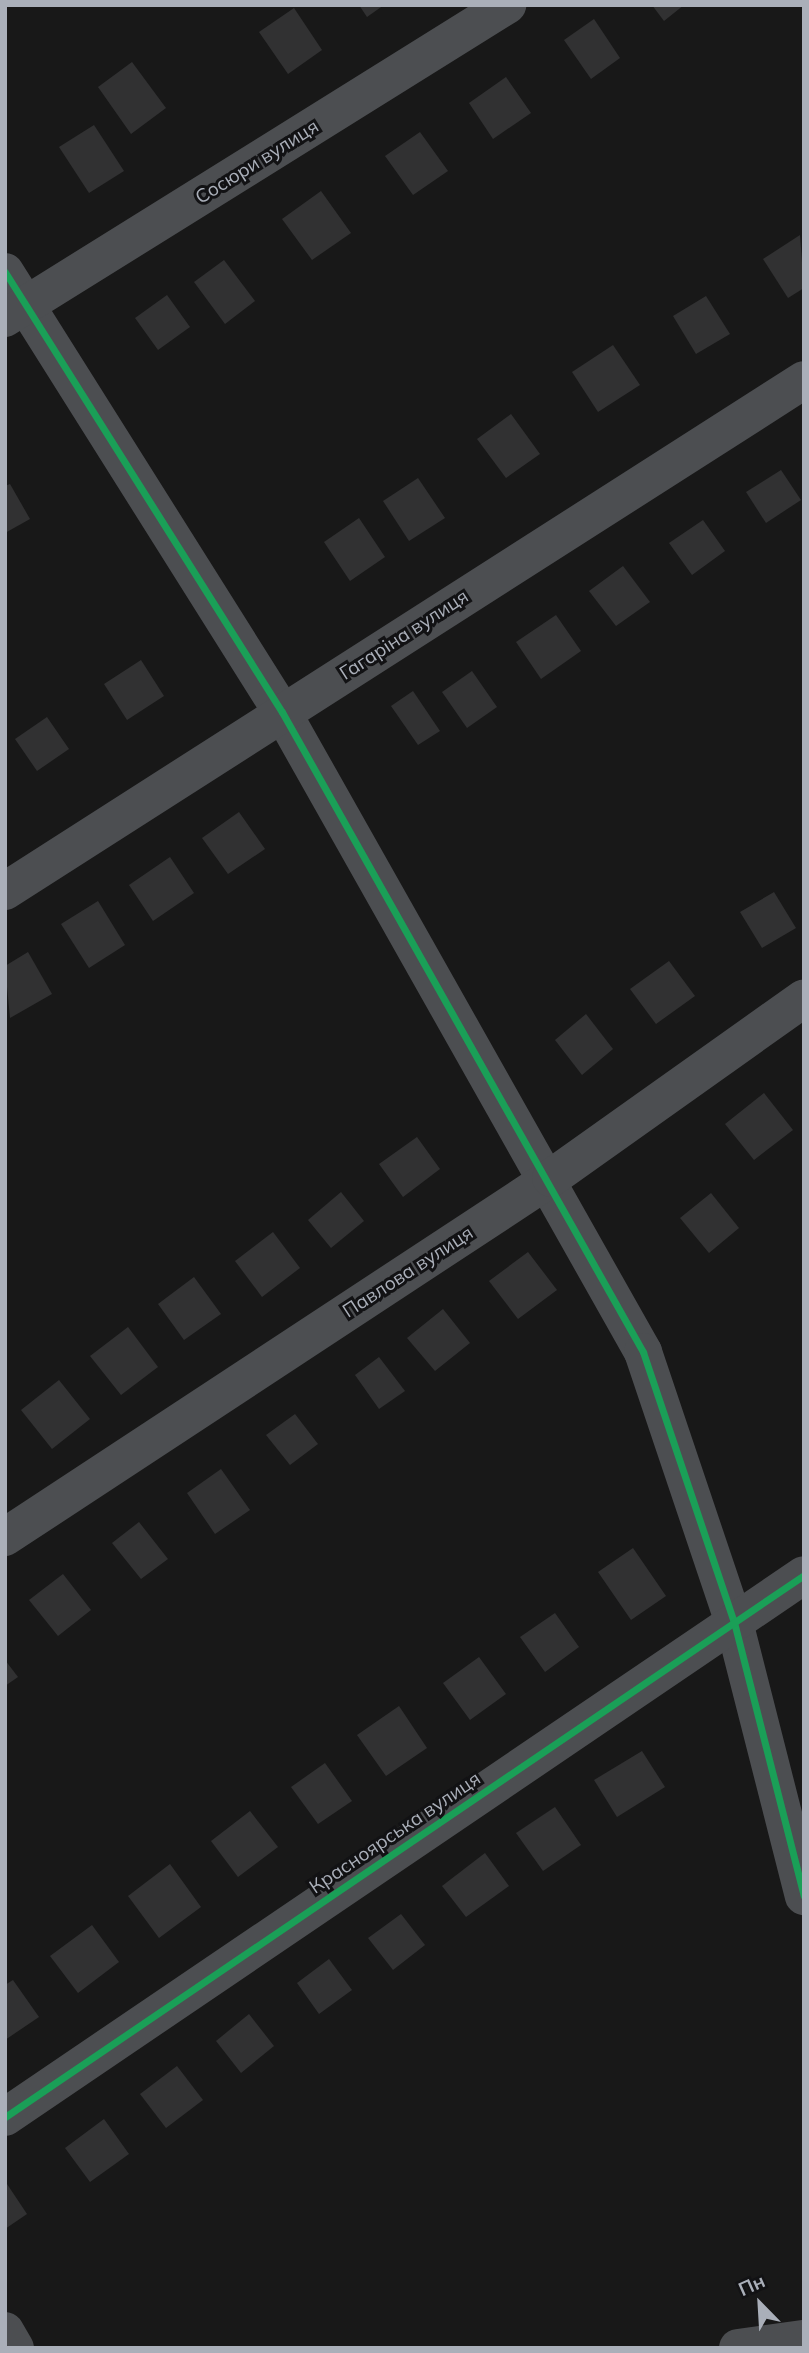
<!DOCTYPE html>
<html>
<head>
<meta charset="utf-8">
<style>
  body { margin:0 }
  #map { position:relative; width:809px; height:2353px; overflow:hidden; background:#181818; font-family:Mulish,sans-serif }
  div>[style] { position:absolute }
  .building>* { inset:0; background:#313132 }
  .minor>* { height:38px; margin:-19px; padding:0 19px; transform-origin:19px; border-radius:19px; background:#4c4e51 }
  .cycleway>* { height:7px; margin:-3.5px; padding:0 3.5px; transform-origin:3.5px; border-radius:3.5px; background:#1a9f57 }
  span { translate:-50% -50%; white-space:nowrap; text-align:center; line-height:1.15; -webkit-text-stroke:6px #121214; paint-order:stroke }
  .street-label { font-size:19px; color:#aaafb9 }
  .frame { position:absolute; inset:0; border:7px solid #aaafb9; pointer-events:none }
  .north { position:absolute; left:725px; top:2269px; width:70px; height:70px; -webkit-text-stroke:5px #121214; paint-order:stroke; rotate:336deg; font-size:19px; font-weight:700; line-height:28px; text-align:center; color:#aaafb9 }
  .north::after { content:''; display:block; margin:auto; width:24px; height:32px; background:#aaafb9; clip-path:polygon(50% 0,100% 100%,50% 72%,0 100%) }
</style>
</head>
<body>
<div id="map">
  <div class="building">
    <div style="clip-path:polygon(359px 5px,384px 5px,367px 17px)"></div>
    <div style="clip-path:polygon(652px 5px,684px 5px,664px 21px)"></div>
    <div style="clip-path:polygon(294px 8px,322px 50px,288px 74px,259px 32px)"></div>
    <div style="clip-path:polygon(594px 19px,620px 58px,591px 79px,564px 40px)"></div>
    <div style="clip-path:polygon(132px 62px,166px 108px,131px 134px,98px 87px)"></div>
    <div style="clip-path:polygon(506px 77px,531px 113px,493px 139px,469px 103px)"></div>
    <div style="clip-path:polygon(94px 125px,124px 171px,89px 193px,59px 147px)"></div>
    <div style="clip-path:polygon(420px 132px,448px 171px,413px 195px,385px 156px)"></div>
    <div style="clip-path:polygon(321px 191px,351px 233px,312px 260px,282px 219px)"></div>
    <div style="clip-path:polygon(800px 235px,804px 288px,788px 298px,763px 259px)"></div>
    <div style="clip-path:polygon(224px 260px,255px 301px,225px 324px,194px 282px)"></div>
    <div style="clip-path:polygon(167px 295px,190px 327px,158px 350px,135px 318px)"></div>
    <div style="clip-path:polygon(706px 296px,730px 334px,696px 354px,673px 316px)"></div>
    <div style="clip-path:polygon(613px 345px,640px 385px,598px 412px,572px 372px)"></div>
    <div style="clip-path:polygon(511px 414px,540px 454px,506px 478px,477px 439px)"></div>
    <div style="clip-path:polygon(781px 470px,801px 500px,766px 523px,746px 492px)"></div>
    <div style="clip-path:polygon(418px 478px,445px 518px,409px 541px,383px 501px)"></div>
    <div style="clip-path:polygon(10px 484px,30px 519px,5px 533px,5px 486px)"></div>
    <div style="clip-path:polygon(359px 518px,385px 557px,350px 581px,324px 542px)"></div>
    <div style="clip-path:polygon(703px 520px,725px 551px,692px 575px,669px 543px)"></div>
    <div style="clip-path:polygon(623px 566px,650px 602px,616px 626px,589px 591px)"></div>
    <div style="clip-path:polygon(556px 615px,581px 651px,541px 679px,516px 642px)"></div>
    <div style="clip-path:polygon(141px 660px,164px 696px,127px 720px,104px 684px)"></div>
    <div style="clip-path:polygon(472px 671px,497px 707px,467px 728px,442px 692px)"></div>
    <div style="clip-path:polygon(413px 691px,440px 731px,418px 745px,391px 706px)"></div>
    <div style="clip-path:polygon(47px 717px,69px 749px,37px 771px,15px 739px)"></div>
    <div style="clip-path:polygon(239px 812px,265px 849px,228px 874px,202px 838px)"></div>
    <div style="clip-path:polygon(170px 857px,194px 893px,153px 921px,129px 885px)"></div>
    <div style="clip-path:polygon(774px 892px,796px 928px,762px 948px,740px 912px)"></div>
    <div style="clip-path:polygon(98px 901px,125px 945px,89px 968px,61px 924px)"></div>
    <div style="clip-path:polygon(28px 952px,52px 994px,10px 1018px,5px 966px)"></div>
    <div style="clip-path:polygon(669px 961px,695px 996px,656px 1024px,630px 989px)"></div>
    <div style="clip-path:polygon(586px 1014px,613px 1049px,582px 1075px,555px 1040px)"></div>
    <div style="clip-path:polygon(764px 1093px,793px 1130px,754px 1160px,725px 1124px)"></div>
    <div style="clip-path:polygon(417px 1137px,440px 1169px,403px 1197px,379px 1164px)"></div>
    <div style="clip-path:polygon(341px 1192px,364px 1221px,331px 1248px,308px 1220px)"></div>
    <div style="clip-path:polygon(711px 1193px,739px 1228px,709px 1253px,680px 1218px)"></div>
    <div style="clip-path:polygon(273px 1232px,300px 1268px,262px 1297px,235px 1261px)"></div>
    <div style="clip-path:polygon(528px 1252px,557px 1290px,518px 1319px,489px 1281px)"></div>
    <div style="clip-path:polygon(194px 1277px,221px 1314px,184px 1340px,158px 1304px)"></div>
    <div style="clip-path:polygon(443px 1309px,470px 1343px,435px 1371px,407px 1338px)"></div>
    <div style="clip-path:polygon(128px 1327px,158px 1367px,121px 1395px,90px 1356px)"></div>
    <div style="clip-path:polygon(379px 1357px,405px 1391px,379px 1409px,355px 1375px)"></div>
    <div style="clip-path:polygon(59px 1380px,90px 1419px,52px 1449px,21px 1410px)"></div>
    <div style="clip-path:polygon(295px 1414px,318px 1444px,290px 1465px,266px 1435px)"></div>
    <div style="clip-path:polygon(221px 1469px,250px 1510px,215px 1534px,187px 1493px)"></div>
    <div style="clip-path:polygon(139px 1522px,168px 1559px,141px 1579px,112px 1543px)"></div>
    <div style="clip-path:polygon(633px 1548px,666px 1596px,631px 1620px,598px 1572px)"></div>
    <div style="clip-path:polygon(63px 1574px,91px 1610px,58px 1636px,29px 1600px)"></div>
    <div style="clip-path:polygon(555px 1613px,579px 1647px,545px 1672px,520px 1637px)"></div>
    <div style="clip-path:polygon(479px 1657px,506px 1694px,470px 1720px,443px 1683px)"></div>
    <div style="clip-path:polygon(5px 1660px,18px 1677px,5px 1686px)"></div>
    <div style="clip-path:polygon(399px 1706px,427px 1748px,386px 1776px,357px 1735px)"></div>
    <div style="clip-path:polygon(642px 1751px,665px 1787px,617px 1817px,594px 1780px)"></div>
    <div style="clip-path:polygon(325px 1763px,352px 1801px,318px 1824px,291px 1787px)"></div>
    <div style="clip-path:polygon(555px 1807px,581px 1845px,543px 1871px,516px 1833px)"></div>
    <div style="clip-path:polygon(250px 1811px,278px 1847px,238px 1877px,211px 1841px)"></div>
    <div style="clip-path:polygon(485px 1853px,509px 1886px,466px 1917px,442px 1886px)"></div>
    <div style="clip-path:polygon(170px 1864px,201px 1907px,159px 1938px,128px 1896px)"></div>
    <div style="clip-path:polygon(401px 1914px,425px 1945px,393px 1970px,368px 1938px)"></div>
    <div style="clip-path:polygon(92px 1925px,119px 1962px,78px 1993px,50px 1956px)"></div>
    <div style="clip-path:polygon(329px 1959px,352px 1990px,319px 2014px,297px 1983px)"></div>
    <div style="clip-path:polygon(13px 1980px,39px 2017px,5px 2040px,5px 1985px)"></div>
    <div style="clip-path:polygon(249px 2014px,274px 2046px,241px 2073px,216px 2041px)"></div>
    <div style="clip-path:polygon(177px 2066px,203px 2100px,166px 2128px,140px 2094px)"></div>
    <div style="clip-path:polygon(104px 2119px,129px 2154px,90px 2182px,65px 2148px)"></div>
    <div style="clip-path:polygon(7px 2184px,27px 2214px,5px 2229px,5px 2186px)"></div>
  </div>
  <div class="minor">
    <div style="left:5px;top:272px;width:520px;rotate:57.81deg"></div>
    <div style="left:282px;top:712px;width:735px;rotate:60.57deg"></div>
    <div style="left:643px;top:1352px;width:285px;rotate:71.4deg"></div>
    <div style="left:734px;top:1622px;width:283px;rotate:75.7deg"></div>
    <div style="left:5px;top:318px;width:592px;rotate:-31.94deg"></div>
    <div style="left:5px;top:891px;width:948px;rotate:-32.6deg"></div>
    <div style="left:5px;top:1537px;width:653px;rotate:-33.33deg"></div>
    <div style="left:551px;top:1178px;width:310px;rotate:-35.4deg"></div>
    <div style="left:5px;top:2117px;width:965px;rotate:-34.15deg"></div>
    <div style="left:5px;top:2331px;width:20px;rotate:60deg"></div>
    <div style="left:738px;top:2348px;width:67px;rotate:-7.8deg"></div>
  </div>
  <div class="cycleway">
    <div style="left:5px;top:272px;width:520px;rotate:57.81deg"></div>
    <div style="left:282px;top:712px;width:735px;rotate:60.57deg"></div>
    <div style="left:643px;top:1352px;width:285px;rotate:71.4deg"></div>
    <div style="left:734px;top:1622px;width:283px;rotate:75.7deg"></div>
    <div style="left:5px;top:2117px;width:965px;rotate:-34.15deg"></div>
  </div>
  <div class="street-label">
    <span style="left:257px;top:162px;rotate:-32deg">Сосюри вулиця</span>
    <span style="left:404px;top:635px;rotate:-33deg">Гагаріна вулиця</span>
    <span style="left:408px;top:1272px;rotate:-33deg">Павлова вулиця</span>
    <span style="left:395px;top:1833px;rotate:-34deg">Красноярська вулиця</span>
  </div>
  <div class="frame"></div>
  <div class="north">Пн</div>
</div>
</body>
</html>
